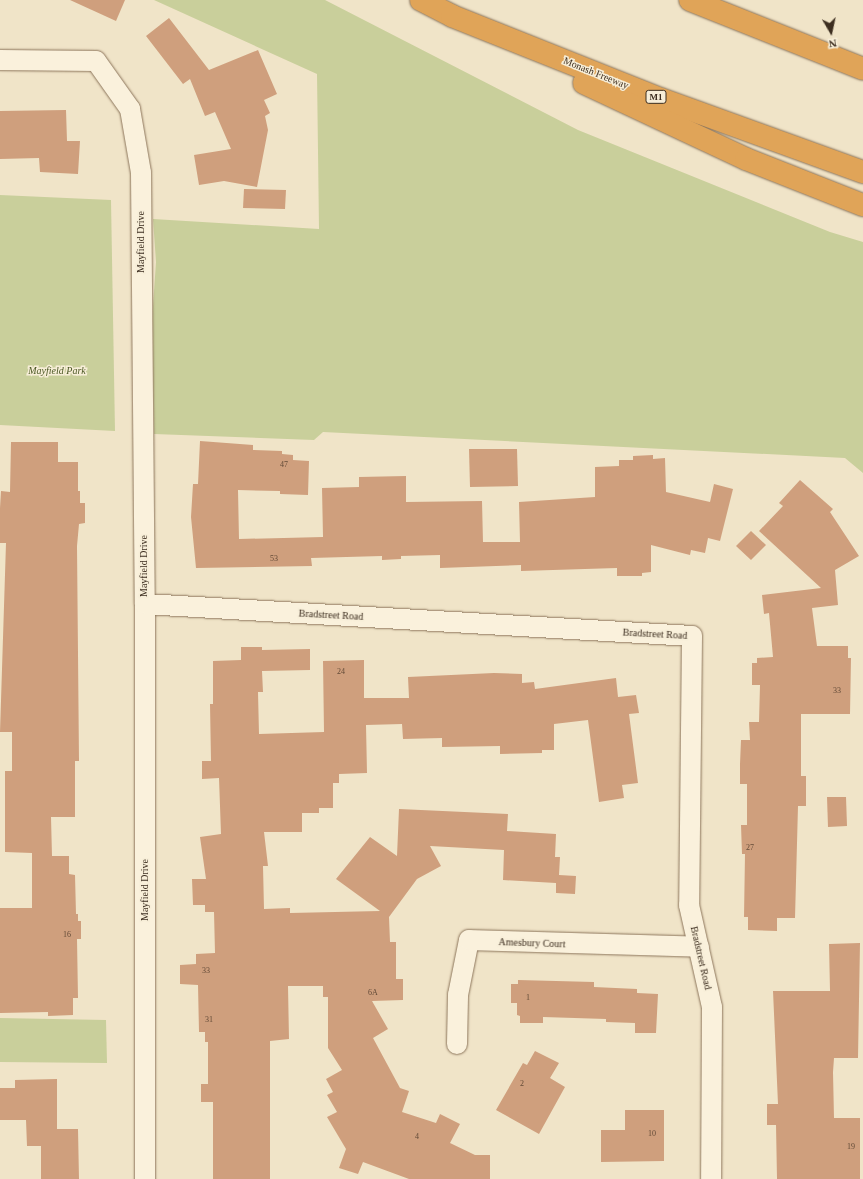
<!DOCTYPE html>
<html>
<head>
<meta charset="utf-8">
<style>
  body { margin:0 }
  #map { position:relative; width:863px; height:1179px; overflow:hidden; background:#f0e4c8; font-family:Georgia,serif }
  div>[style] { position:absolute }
  .green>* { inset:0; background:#c9cf9b }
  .building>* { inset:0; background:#cf9f7d }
  .roads { filter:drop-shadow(0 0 1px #8d765c) drop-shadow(0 0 1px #8d765c) }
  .street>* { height:20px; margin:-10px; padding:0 10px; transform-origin:10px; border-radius:10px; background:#faf1dc }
  .highway>* { height:22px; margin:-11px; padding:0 11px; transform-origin:11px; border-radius:11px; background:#e0a458 }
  span { translate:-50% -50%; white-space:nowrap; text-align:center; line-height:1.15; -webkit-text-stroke:3px #f7eed8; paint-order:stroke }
  .number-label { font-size:8px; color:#624a37 }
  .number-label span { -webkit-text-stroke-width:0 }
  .shield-label span { padding:1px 3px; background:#f7eed8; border:1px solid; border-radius:3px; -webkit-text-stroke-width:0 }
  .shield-label { font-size:9px; color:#3d2e20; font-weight:700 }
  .street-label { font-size:10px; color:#3d2e20 }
  .park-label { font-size:10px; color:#4d5a26; font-style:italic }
  .north { position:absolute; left:811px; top:12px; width:40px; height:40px; -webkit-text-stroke:3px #f7eed8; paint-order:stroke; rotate:171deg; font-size:11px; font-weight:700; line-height:16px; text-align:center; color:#3d2e20 }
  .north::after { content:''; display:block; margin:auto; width:14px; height:18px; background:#3d2e20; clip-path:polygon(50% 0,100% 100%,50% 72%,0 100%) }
</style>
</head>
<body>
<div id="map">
  <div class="green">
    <div style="clip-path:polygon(154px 0,325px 0,578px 130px,830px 232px,863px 242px,863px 473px,845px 458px,323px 432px,314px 440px,154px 434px,152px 321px,156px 262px,153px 219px,319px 229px,317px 74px)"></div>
    <div style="clip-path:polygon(0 195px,111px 200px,115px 431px,0 425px)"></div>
    <div style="clip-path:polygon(0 1018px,106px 1020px,107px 1063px,0 1062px)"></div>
  </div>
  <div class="building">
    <div style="clip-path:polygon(70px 0,125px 0,116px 21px)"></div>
    <div style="clip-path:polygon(169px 18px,209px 70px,258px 50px,277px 94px,264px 100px,270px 113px,265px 116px,268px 130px,257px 187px,224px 181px,199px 185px,194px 155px,231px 149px,215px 112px,205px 116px,190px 79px,183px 84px,146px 36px)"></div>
    <div style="clip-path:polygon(66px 110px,67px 141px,80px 141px,78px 174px,40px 172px,39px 158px,0 159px,0 111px)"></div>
    <div style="clip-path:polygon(244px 189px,286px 190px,285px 209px,243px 208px)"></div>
    <div style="clip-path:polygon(200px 441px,253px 445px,253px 450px,282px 451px,282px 454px,293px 455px,293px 460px,309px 461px,308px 495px,280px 494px,280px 491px,238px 490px,239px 539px,323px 537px,322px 488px,359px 487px,359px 477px,406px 476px,406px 502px,482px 501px,483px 542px,520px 542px,519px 502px,595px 497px,595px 467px,619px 466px,619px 460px,633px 460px,633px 456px,653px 455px,653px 459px,665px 458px,666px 492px,710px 502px,714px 484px,733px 489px,720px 541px,708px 538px,705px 553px,691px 550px,690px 555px,651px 545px,651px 572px,642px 573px,642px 576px,617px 576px,617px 568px,521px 571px,521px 565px,440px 568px,440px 555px,401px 556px,401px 559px,382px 560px,382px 556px,311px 558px,312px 566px,196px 568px,191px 517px,193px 484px,198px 484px)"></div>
    <div style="clip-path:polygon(11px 442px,58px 442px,58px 462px,78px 462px,78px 491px,80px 491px,80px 503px,85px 503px,85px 523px,79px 524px,77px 546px,79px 761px,75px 761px,75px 817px,51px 817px,52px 856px,69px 856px,69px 874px,75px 875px,76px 914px,78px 914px,78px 921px,81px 921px,81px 939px,77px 939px,78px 998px,73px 998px,73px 1015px,48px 1016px,48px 1012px,0 1013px,0 908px,32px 908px,32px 853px,5px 852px,5px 771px,12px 771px,12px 732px,0 732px,6px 543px,0 543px,0 508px,1px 491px,10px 492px)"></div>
    <div style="clip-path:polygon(469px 449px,517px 449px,518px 486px,470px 487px)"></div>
    <div style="clip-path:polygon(800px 480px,833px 509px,830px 512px,859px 556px,835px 570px,838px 605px,812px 608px,817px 646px,848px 646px,848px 658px,851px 658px,850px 714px,801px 714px,801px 776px,806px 776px,806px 806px,798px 806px,795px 918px,777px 918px,777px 931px,748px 930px,748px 917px,744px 917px,745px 854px,742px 854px,741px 825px,747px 825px,747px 784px,740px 784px,740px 764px,741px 740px,750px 740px,749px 722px,759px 722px,760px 685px,752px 685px,752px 663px,757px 663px,757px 658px,773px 657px,769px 613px,764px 614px,762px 595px,821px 588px,759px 531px,783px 506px,779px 503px)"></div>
    <div style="clip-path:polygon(751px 531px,766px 545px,751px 560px,736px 546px)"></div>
    <div style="clip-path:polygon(241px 647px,262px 647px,262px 650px,310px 649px,310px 670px,262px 671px,263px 692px,258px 692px,259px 734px,324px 732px,323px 661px,364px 660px,364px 698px,409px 698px,408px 677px,494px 673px,522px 674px,522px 683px,534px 682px,535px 689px,616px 678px,618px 697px,636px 695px,639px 713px,629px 714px,638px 783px,622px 785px,624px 798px,599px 802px,588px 720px,554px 724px,554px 750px,542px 750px,542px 753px,500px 754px,500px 746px,442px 747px,442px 738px,403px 739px,402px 724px,366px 725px,367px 773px,339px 774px,339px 783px,333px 783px,333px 808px,319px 808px,319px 813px,302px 813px,302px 832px,264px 832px,268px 866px,263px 866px,264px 909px,290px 908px,290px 913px,380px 911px,336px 879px,370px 837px,397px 856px,399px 809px,508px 814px,507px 831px,556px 834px,555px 857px,560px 857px,559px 875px,576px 876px,575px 894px,556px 893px,556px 883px,503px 880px,504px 850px,430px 846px,441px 866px,417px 879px,389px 917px,390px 942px,396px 942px,396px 979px,403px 979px,403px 1000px,372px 1001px,388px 1029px,373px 1038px,400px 1088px,409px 1091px,402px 1112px,436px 1123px,440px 1114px,460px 1124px,450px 1143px,475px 1155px,490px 1155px,490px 1179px,409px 1179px,363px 1162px,358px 1174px,339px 1168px,346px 1149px,327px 1117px,337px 1112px,327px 1095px,333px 1092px,326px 1079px,342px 1070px,328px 1048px,328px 997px,323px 997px,323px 986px,288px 986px,289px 1039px,270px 1041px,270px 1179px,213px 1179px,213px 1102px,201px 1102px,201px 1084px,208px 1084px,208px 1042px,205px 1042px,205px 1032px,199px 1032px,198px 985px,180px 984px,180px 965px,196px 964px,196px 954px,215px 953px,214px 912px,205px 912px,205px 905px,193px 905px,192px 879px,206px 879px,200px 837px,221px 834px,219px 778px,202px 779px,202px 761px,211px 761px,210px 704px,213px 704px,213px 661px,241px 660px)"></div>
    <div style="clip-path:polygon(827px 797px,846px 797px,847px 826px,828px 827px)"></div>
    <div style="clip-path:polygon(860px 943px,858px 1058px,834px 1058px,833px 1072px,834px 1118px,860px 1118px,860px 1179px,777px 1179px,776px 1125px,767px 1125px,767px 1104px,778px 1104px,773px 991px,830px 991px,829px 944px)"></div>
    <div style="clip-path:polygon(518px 980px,594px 982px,594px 987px,637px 989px,637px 993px,658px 994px,656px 1033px,635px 1033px,635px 1023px,606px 1022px,606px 1019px,543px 1017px,543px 1023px,520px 1023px,520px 1016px,517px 1015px,517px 1003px,511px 1003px,511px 984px,518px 984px)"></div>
    <div style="clip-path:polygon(535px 1051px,559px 1063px,550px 1078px,565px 1087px,539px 1134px,496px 1110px,523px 1063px,527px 1065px)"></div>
    <div style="clip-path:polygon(57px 1079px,57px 1129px,78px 1129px,79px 1179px,41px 1179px,41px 1146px,27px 1146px,26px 1120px,0 1120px,0 1088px,15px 1088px,15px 1080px)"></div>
    <div style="clip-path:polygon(625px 1110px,664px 1110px,664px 1161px,601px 1162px,601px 1130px,625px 1130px)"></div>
  </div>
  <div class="roads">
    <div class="street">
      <div style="left:0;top:60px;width:96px;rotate:0.6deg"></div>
      <div style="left:96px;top:61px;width:59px;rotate:54.7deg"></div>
      <div style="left:130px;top:109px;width:65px;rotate:80.2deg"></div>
      <div style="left:141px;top:173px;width:431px;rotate:89.5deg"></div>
      <div style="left:145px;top:604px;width:575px;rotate:90deg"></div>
      <div style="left:145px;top:604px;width:548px;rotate:3.35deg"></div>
      <div style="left:692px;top:636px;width:269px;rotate:90.6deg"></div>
      <div style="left:689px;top:905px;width:105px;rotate:77.3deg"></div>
      <div style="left:712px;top:1007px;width:172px;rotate:90.3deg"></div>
      <div style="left:457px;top:1044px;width:49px;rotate:-88.8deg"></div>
      <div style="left:458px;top:995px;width:56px;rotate:-78.7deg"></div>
      <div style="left:469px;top:940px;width:230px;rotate:1.7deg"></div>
    </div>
    <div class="highway">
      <div style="left:421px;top:0;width:35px;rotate:27deg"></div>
      <div style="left:452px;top:16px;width:225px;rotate:21.7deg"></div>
      <div style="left:661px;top:99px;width:215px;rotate:19.9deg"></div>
      <div style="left:690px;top:0;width:186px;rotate:21.7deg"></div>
      <div style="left:584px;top:83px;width:179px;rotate:25.1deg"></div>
      <div style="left:746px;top:159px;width:126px;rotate:21.5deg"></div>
    </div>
  </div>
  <div class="number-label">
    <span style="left:284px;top:465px">47</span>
    <span style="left:274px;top:559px">53</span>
    <span style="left:341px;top:672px">24</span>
    <span style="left:837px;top:691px">33</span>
    <span style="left:750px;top:848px">27</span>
    <span style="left:67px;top:935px">16</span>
    <span style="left:206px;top:971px">33</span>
    <span style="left:373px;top:993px">6A</span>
    <span style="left:528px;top:998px">1</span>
    <span style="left:209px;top:1020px">31</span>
    <span style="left:522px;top:1084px">2</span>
    <span style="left:652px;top:1134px">10</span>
    <span style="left:417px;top:1137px">4</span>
    <span style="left:851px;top:1147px">19</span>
  </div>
  <div class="shield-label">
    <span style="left:656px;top:97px">M1</span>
  </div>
  <div class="street-label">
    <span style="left:596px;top:73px;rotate:22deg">Monash Freeway</span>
    <span style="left:141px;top:242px;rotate:-90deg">Mayfield Drive</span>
    <span style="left:144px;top:566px;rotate:-90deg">Mayfield Drive</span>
    <span style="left:331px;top:615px;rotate:3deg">Bradstreet Road</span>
    <span style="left:655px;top:634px;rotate:3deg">Bradstreet Road</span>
    <span style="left:145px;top:890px;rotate:-90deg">Mayfield Drive</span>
    <span style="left:532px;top:943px;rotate:2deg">Amesbury Court</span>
    <span style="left:701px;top:958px;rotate:77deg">Bradstreet Road</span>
  </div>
  <div class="park-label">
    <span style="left:57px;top:371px">Mayfield Park</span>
  </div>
  <div class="north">N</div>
</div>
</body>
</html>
